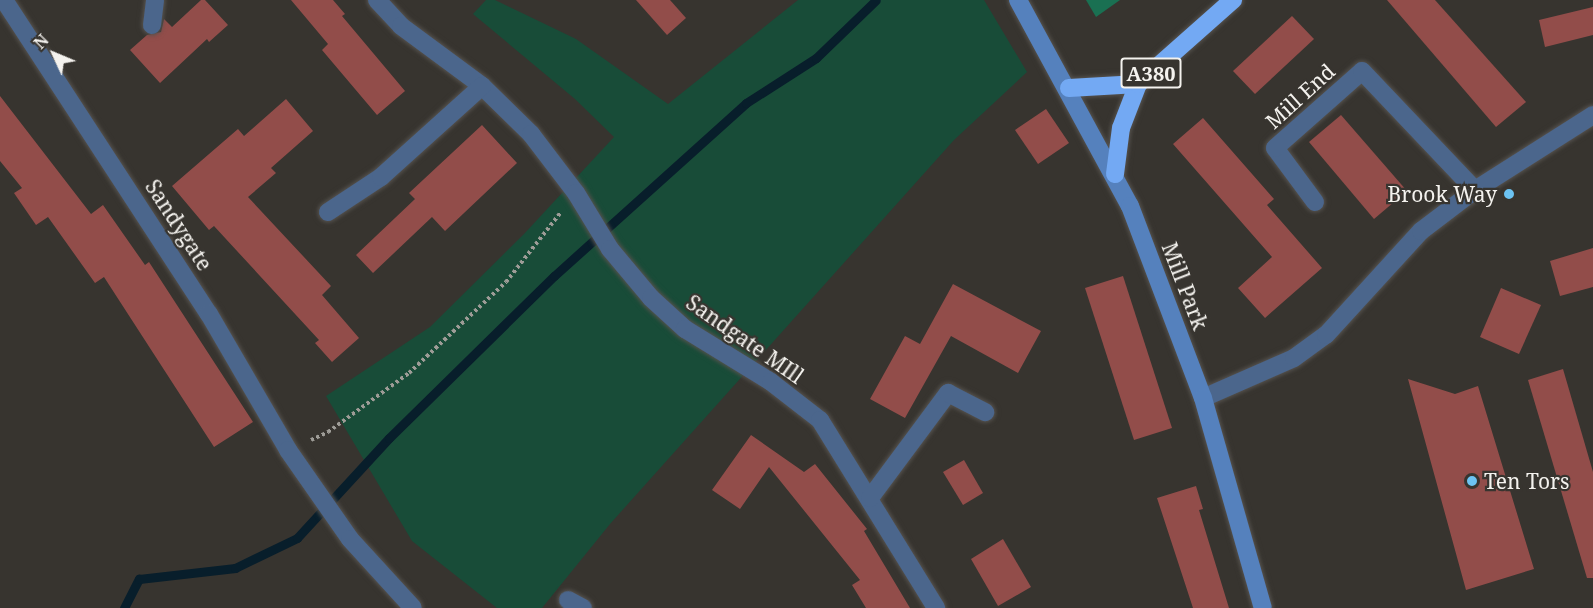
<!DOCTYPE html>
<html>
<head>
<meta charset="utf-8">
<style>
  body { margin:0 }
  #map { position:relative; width:1593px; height:608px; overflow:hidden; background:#37342f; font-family:"Noto Serif",serif }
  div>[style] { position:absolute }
  .green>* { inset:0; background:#184c38 }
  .forest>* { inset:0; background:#1a7052 }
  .stream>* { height:9px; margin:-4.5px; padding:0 4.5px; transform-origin:4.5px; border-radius:4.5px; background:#081e2b }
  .building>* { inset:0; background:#924d4a }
  .path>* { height:4px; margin-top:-2px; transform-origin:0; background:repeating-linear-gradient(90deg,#9e9c97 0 3px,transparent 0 6px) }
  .roads { filter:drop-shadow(0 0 2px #55524e) drop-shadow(0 0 2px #55524e) }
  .street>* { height:18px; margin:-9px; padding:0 9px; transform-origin:9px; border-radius:9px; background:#4b668c }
  .secondary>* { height:18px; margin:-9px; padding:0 9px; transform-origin:9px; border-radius:9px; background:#5581bd }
  .highway>* { height:18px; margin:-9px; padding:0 9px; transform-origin:9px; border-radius:9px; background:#73a9f3 }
  .dots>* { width:16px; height:16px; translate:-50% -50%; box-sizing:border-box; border:3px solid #37342f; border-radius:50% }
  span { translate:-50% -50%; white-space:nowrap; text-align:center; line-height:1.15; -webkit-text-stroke:4.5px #37342f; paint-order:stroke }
  .shield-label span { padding:2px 4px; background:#37342f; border:2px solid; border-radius:4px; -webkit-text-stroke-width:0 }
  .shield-label { font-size:20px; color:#f4f2ee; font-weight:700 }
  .street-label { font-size:21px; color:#f4f2ee }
  .poi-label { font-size:21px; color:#f4f2ee }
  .right { translate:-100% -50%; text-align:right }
  .left { translate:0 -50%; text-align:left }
  .north { position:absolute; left:24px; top:24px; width:60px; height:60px; -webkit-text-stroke:4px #37342f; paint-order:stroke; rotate:314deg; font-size:16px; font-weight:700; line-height:24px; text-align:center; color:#f4f2ee }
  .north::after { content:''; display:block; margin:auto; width:21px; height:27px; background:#f4f2ee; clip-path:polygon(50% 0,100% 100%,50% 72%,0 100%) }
</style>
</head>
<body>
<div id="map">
  <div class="green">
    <div style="clip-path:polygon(486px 0,495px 0,576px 39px,668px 104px,798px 0,984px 0,1027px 72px,954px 140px,610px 524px,542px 608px,497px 608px,412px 541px,326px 396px,430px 327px,524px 234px,614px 137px,575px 99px,473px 14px)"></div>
  </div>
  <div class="forest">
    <div style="clip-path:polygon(1086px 0,1120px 0,1096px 17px)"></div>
  </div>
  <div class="stream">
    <div style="left:124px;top:608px;width:33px;rotate:-63deg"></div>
    <div style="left:139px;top:579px;width:97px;rotate:-6.5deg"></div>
    <div style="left:235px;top:568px;width:69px;rotate:-25.8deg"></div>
    <div style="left:297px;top:538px;width:136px;rotate:-47.4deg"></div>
    <div style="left:389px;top:438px;width:231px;rotate:-44.5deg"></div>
    <div style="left:554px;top:276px;width:258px;rotate:-42deg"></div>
    <div style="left:746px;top:103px;width:83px;rotate:-32.7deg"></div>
    <div style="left:816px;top:58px;width:83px;rotate:-44deg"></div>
  </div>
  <div class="building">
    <div style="clip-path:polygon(201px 0,205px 0,228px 25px,209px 42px,207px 39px,160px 83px,130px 50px,147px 35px,161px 32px,164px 19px,172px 27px)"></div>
    <div style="clip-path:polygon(291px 0,333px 0,345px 14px,342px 16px,405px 91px,377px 115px,322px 50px,328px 44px)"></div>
    <div style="clip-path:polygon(636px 0,670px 0,686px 18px,667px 35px)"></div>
    <div style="clip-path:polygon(1387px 0,1435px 0,1526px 102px,1496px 127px)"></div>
    <div style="clip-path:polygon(1593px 7px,1593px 35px,1545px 47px,1539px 20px)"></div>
    <div style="clip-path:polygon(1292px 16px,1314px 39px,1255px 94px,1233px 71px)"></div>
    <div style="clip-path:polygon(0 96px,91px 214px,103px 205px,145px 265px,149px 262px,253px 422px,214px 447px,104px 277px,95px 283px,48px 217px,36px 225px,14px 193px,22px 188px,0 161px)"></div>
    <div style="clip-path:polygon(286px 99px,313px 131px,271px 168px,276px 173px,248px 197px,331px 286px,322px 295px,359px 338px,332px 362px,315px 343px,319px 340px,214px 226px,209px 230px,172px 186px,238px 129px,244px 136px)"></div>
    <div style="clip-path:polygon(1046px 109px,1069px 143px,1038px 164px,1015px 130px)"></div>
    <div style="clip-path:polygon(1341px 115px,1407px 191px,1374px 219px,1309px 142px)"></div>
    <div style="clip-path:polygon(1203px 118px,1274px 199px,1267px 205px,1322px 268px,1265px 318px,1238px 288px,1272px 257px,1173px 144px)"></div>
    <div style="clip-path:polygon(482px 125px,517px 163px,445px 231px,432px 217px,373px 273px,356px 255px,415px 199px,409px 193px)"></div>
    <div style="clip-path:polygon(1593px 248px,1593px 287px,1560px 296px,1550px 261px)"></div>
    <div style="clip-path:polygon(1123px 276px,1172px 428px,1134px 440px,1085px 288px)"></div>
    <div style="clip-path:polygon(953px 284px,1041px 331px,1018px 373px,951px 336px,905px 418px,870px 399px,905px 336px,920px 344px)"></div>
    <div style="clip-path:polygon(1501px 288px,1541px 305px,1519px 354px,1480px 337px)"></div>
    <div style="clip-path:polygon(1563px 369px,1593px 472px,1593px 578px,1587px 578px,1528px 380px)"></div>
    <div style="clip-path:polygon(1408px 379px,1455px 394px,1478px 386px,1534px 569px,1466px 590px)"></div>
    <div style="clip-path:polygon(751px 435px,804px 472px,815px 464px,867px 529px,864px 531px,910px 608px,866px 608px,852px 585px,860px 580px,769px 467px,740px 509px,712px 490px)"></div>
    <div style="clip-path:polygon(964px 460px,983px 493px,963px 505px,943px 472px)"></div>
    <div style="clip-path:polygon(1196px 486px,1203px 509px,1199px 510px,1229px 608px,1193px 608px,1157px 498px)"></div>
    <div style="clip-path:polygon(1003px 539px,1031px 587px,998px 606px,971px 559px)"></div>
  </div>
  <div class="path">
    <div style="left:311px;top:440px;width:19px;rotate:-25deg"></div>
    <div style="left:328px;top:432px;width:100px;rotate:-36.1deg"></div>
    <div style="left:409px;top:373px;width:133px;rotate:-43.2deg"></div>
    <div style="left:506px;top:282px;width:89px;rotate:-51.8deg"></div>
  </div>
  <div class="roads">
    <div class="street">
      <div style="left:4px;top:0;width:375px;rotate:56.9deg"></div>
      <div style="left:209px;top:314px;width:157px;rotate:59.8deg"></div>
      <div style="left:288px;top:450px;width:108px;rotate:55.1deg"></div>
      <div style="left:350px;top:539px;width:93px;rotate:47.6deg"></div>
      <div style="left:377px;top:0;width:35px;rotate:47deg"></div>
      <div style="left:401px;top:26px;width:101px;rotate:36.5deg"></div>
      <div style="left:482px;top:86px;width:69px;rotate:44.4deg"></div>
      <div style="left:531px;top:134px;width:74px;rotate:52.7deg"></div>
      <div style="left:576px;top:193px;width:66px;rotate:58.7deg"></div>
      <div style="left:610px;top:249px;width:64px;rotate:50.1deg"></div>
      <div style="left:651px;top:298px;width:46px;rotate:42.4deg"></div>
      <div style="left:685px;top:329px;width:101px;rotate:31.6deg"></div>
      <div style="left:771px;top:382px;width:62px;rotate:37.8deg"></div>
      <div style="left:820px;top:420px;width:221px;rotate:58.3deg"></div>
      <div style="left:152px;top:25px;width:25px;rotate:-83deg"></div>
      <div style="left:1315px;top:202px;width:67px;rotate:-126.5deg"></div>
      <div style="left:1275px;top:148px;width:116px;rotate:-41.5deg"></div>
      <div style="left:1362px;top:71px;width:164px;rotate:46.5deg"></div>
      <div style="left:328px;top:212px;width:64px;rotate:-33.4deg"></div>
      <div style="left:381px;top:177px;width:136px;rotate:-42deg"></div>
      <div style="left:1203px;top:398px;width:99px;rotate:-23.7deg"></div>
      <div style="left:1294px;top:358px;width:39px;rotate:-36deg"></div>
      <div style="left:1326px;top:335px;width:141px;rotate:-47.6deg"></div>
      <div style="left:1421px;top:231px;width:68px;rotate:-37.2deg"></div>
      <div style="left:1475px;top:190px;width:140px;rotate:-32.4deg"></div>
      <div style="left:870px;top:498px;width:131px;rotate:-53.4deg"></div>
      <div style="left:948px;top:393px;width:42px;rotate:27.2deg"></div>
      <div style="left:568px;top:600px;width:17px;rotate:28deg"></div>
    </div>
    <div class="secondary">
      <div style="left:1018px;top:0;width:234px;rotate:61.5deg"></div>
      <div style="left:1130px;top:206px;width:205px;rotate:69.2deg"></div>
      <div style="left:1203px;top:398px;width:218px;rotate:74.1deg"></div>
    </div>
    <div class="highway">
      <div style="left:1069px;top:88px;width:69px;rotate:-3.3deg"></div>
      <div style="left:1115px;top:174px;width:46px;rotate:-82.6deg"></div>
      <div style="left:1121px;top:128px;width:47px;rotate:-68.9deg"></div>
      <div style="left:1138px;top:84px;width:127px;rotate:-41.5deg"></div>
    </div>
  </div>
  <div class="dots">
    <div style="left:1509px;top:194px;background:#6cc3f2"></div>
    <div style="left:1472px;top:481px;background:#6cc3f2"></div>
  </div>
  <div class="shield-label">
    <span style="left:1151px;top:73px">A380</span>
  </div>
  <div class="street-label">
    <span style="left:1300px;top:96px;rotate:-42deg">Mill End</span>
    <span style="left:179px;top:225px;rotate:57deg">Sandygate</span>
    <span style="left:1185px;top:286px;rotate:69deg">Mill Park</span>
    <span style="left:745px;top:339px;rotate:35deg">Sandgate MIll</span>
  </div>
  <div class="poi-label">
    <span class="right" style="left:1497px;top:194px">Brook Way</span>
    <span class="left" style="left:1484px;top:481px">Ten Tors</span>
  </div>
  <div class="north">N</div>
</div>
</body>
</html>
